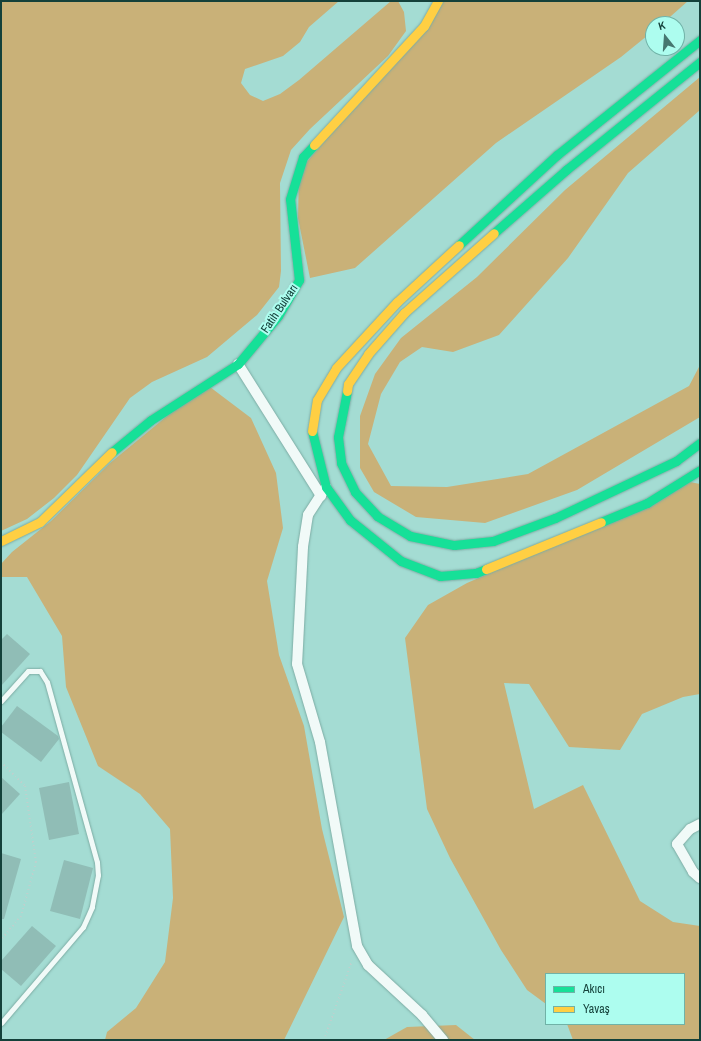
<!DOCTYPE html>
<html>
<head>
<meta charset="utf-8">
<style>
  body { margin:0 }
  #map { position:relative; width:701px; height:1041px; overflow:hidden; background:#a4dcd3; font-family:"Archivo Narrow",sans-serif }
  div>[style] { position:absolute }
  .forest>* { inset:0; background:#c9b178 }
  .building>* { inset:0; background:#90bdb6 }
  .path>* { height:2px; margin-top:-1px; transform-origin:0; background:repeating-linear-gradient(90deg,#bfd0cd 0 1px,transparent 0 4px) }
  .roads { filter:drop-shadow(0 0 1px #7daca4) drop-shadow(0 0 1px #7daca4) }
  .lane>* { height:5px; margin:-2.5px; padding:0 2.5px; transform-origin:2.5px; border-radius:2.5px; background:#f1faf8 }
  .street>* { height:10px; margin:-5px; padding:0 5px; transform-origin:5px; border-radius:5px; background:#f1faf8 }
  .fast>* { height:9px; margin:-4.5px; padding:0 4.5px; transform-origin:4.5px; border-radius:4.5px; background:#16e098 }
  .slow>* { height:9px; margin:-4.5px; padding:0 4.5px; transform-origin:4.5px; border-radius:4.5px; background:#ffcf43 }
  span { translate:-50% -50%; white-space:nowrap; text-align:center; line-height:1.15; -webkit-text-stroke:4px #adfdef; paint-order:stroke }
  .street-label { font-size:12px; color:#14413a }
  .frame { position:absolute; inset:0; border:2px solid #14413a; pointer-events:none }
  .legend { position:absolute; left:545px; top:973px; width:140px; height:52px; box-sizing:border-box; background:#adfdef; border:1px solid #70b2a7; margin:0; padding:5px 7px; list-style:none; font-size:12px; color:#14413a }
  .legend li { display:flex; align-items:center; gap:8px; height:20px }
  .legend b { width:20px; border:1px solid #70b2a7 }
  .north { position:absolute; left:645px; top:16px; width:40px; height:40px; box-sizing:border-box; background:#adfdef; border:1px solid #70b2a7; border-radius:50%; rotate:343deg; font-size:11px; font-weight:700; line-height:16px; text-align:center; color:#14413a }
  .north::after { content:''; display:block; margin:auto; width:14px; height:18px; background:#467770; clip-path:polygon(50% 0,100% 100%,50% 72%,0 100%) }
</style>
</head>
<body>
<div id="map">
  <div class="forest">
    <div style="clip-path:polygon(1px 1px,339px 1px,309px 27px,300px 42px,283px 56px,245px 69px,241px 83px,250px 95px,263px 101px,280px 94px,299px 80px,391px 1px,398px 1px,404px 12px,406px 31px,388px 56px,310px 129px,291px 150px,280px 183px,281px 271px,279px 287px,257px 315px,207px 357px,152px 382px,130px 398px,77px 475px,54px 498px,27px 519px,1px 531px)"></div>
    <div style="clip-path:polygon(444px 1px,688px 1px,662px 24px,653px 24px,653px 31px,621px 57px,496px 143px,355px 268px,310px 278px,298px 218px,299px 171px)"></div>
    <div style="clip-path:polygon(700px 77px,700px 110px,628px 173px,568px 258px,499px 335px,453px 352px,422px 347px,400px 362px,381px 394px,368px 444px,391px 486px,447px 487px,528px 474px,689px 386px,700px 365px,700px 417px,577px 490px,485px 523px,416px 517px,374px 492px,360px 468px,360px 416px,375px 374px,401px 338px,477px 277px,565px 190px)"></div>
    <div style="clip-path:polygon(206px 384px,251px 418px,276px 473px,283px 528px,267px 581px,279px 655px,304px 726px,322px 829px,344px 917px,284px 1040px,105px 1040px,107px 1032px,136px 1008px,165px 962px,173px 898px,170px 829px,140px 794px,98px 766px,66px 687px,62px 636px,27px 577px,1px 577px,1px 564px,12px 552px,51px 521px,110px 463px)"></div>
    <div style="clip-path:polygon(685px 481px,700px 484px,700px 694px,683px 697px,642px 714px,620px 750px,569px 747px,529px 684px,504px 683px,534px 809px,583px 785px,640px 901px,673px 922px,700px 926px,700px 1040px,573px 1040px,567px 1024px,684px 1024px,684px 974px,546px 974px,546px 1004px,527px 990px,501px 950px,450px 858px,427px 809px,405px 638px,428px 605px,467px 583px,544px 550px)"></div>
    <div style="clip-path:polygon(456px 1025px,475px 1040px,384px 1040px,407px 1027px)"></div>
  </div>
  <div class="building">
    <div style="clip-path:polygon(7px 634px,30px 654px,1px 686px,1px 640px)"></div>
    <div style="clip-path:polygon(17px 706px,58px 736px,59px 739px,41px 762px,1px 732px,1px 727px)"></div>
    <div style="clip-path:polygon(1px 777px,20px 794px,1px 815px)"></div>
    <div style="clip-path:polygon(69px 782px,79px 834px,49px 840px,39px 788px)"></div>
    <div style="clip-path:polygon(1px 853px,21px 859px,4px 919px,1px 919px)"></div>
    <div style="clip-path:polygon(64px 860px,93px 868px,80px 919px,50px 911px)"></div>
    <div style="clip-path:polygon(32px 926px,56px 946px,21px 986px,1px 969px,1px 961px)"></div>
  </div>
  <div class="path">
    <div style="left:1px;top:762px;width:34px;rotate:45deg"></div>
    <div style="left:25px;top:786px;width:77px;rotate:81.8deg"></div>
    <div style="left:36px;top:862px;width:56px;rotate:105.5deg"></div>
    <div style="left:21px;top:916px;width:31px;rotate:130deg"></div>
    <div style="left:324px;top:1040px;width:84px;rotate:-70.5deg"></div>
  </div>
  <div class="roads">
    <div class="lane">
      <div style="left:1px;top:701px;width:40px;rotate:-48deg"></div>
      <div style="left:28px;top:671px;width:12px"></div>
      <div style="left:40px;top:671px;width:13px;rotate:58deg"></div>
      <div style="left:47px;top:682px;width:187px;rotate:74.5deg"></div>
      <div style="left:97px;top:862px;width:13px;rotate:86deg"></div>
      <div style="left:98px;top:875px;width:33px;rotate:101deg"></div>
      <div style="left:92px;top:907px;width:22px;rotate:114deg"></div>
      <div style="left:83px;top:927px;width:126px;rotate:130.5deg"></div>
    </div>
    <div class="street">
      <div style="left:238px;top:364px;width:156px;rotate:57.8deg"></div>
      <div style="left:326px;top:487px;width:33px;rotate:123deg"></div>
      <div style="left:308px;top:515px;width:32px;rotate:99deg"></div>
      <div style="left:303px;top:547px;width:117px;rotate:92.9deg"></div>
      <div style="left:297px;top:664px;width:81px;rotate:73.6deg"></div>
      <div style="left:320px;top:742px;width:207px;rotate:79.7deg"></div>
      <div style="left:357px;top:946px;width:22px;rotate:60deg"></div>
      <div style="left:368px;top:965px;width:74px;rotate:42.8deg"></div>
      <div style="left:422px;top:1015px;width:33px;rotate:50deg"></div>
      <div style="left:700px;top:824px;width:11px;rotate:153deg"></div>
      <div style="left:690px;top:829px;width:20px;rotate:131deg"></div>
      <div style="left:677px;top:844px;width:32px;rotate:60deg"></div>
      <div style="left:693px;top:872px;width:9px;rotate:41deg"></div>
    </div>
    <div class="fast">
      <div style="left:494px;top:233px;width:96px;rotate:-41.2deg"></div>
      <div style="left:566px;top:170px;width:172px;rotate:-38.9deg"></div>
      <div style="left:459px;top:245px;width:133px;rotate:-42.6deg"></div>
      <div style="left:557px;top:155px;width:184px;rotate:-38.8deg"></div>
      <div style="left:347px;top:391px;width:47px;rotate:101.1deg"></div>
      <div style="left:338px;top:437px;width:26px;rotate:83deg"></div>
      <div style="left:341px;top:463px;width:32px;rotate:64deg"></div>
      <div style="left:355px;top:492px;width:33px;rotate:47deg"></div>
      <div style="left:377px;top:516px;width:39px;rotate:31deg"></div>
      <div style="left:410px;top:536px;width:45px;rotate:11.6deg"></div>
      <div style="left:454px;top:545px;width:39px;rotate:-6deg"></div>
      <div style="left:493px;top:541px;width:66px;rotate:-20.4deg"></div>
      <div style="left:555px;top:518px;width:134px;rotate:-25.2deg"></div>
      <div style="left:676px;top:461px;width:30px;rotate:-37deg"></div>
      <div style="left:312px;top:431px;width:58px;rotate:76deg"></div>
      <div style="left:326px;top:487px;width:41px;rotate:54deg"></div>
      <div style="left:350px;top:520px;width:65px;rotate:38.8deg"></div>
      <div style="left:401px;top:561px;width:42px;rotate:21deg"></div>
      <div style="left:440px;top:576px;width:36px;rotate:-5deg"></div>
      <div style="left:476px;top:573px;width:11px;rotate:-22deg"></div>
      <div style="left:112px;top:452px;width:50px;rotate:-39.4deg"></div>
      <div style="left:151px;top:420px;width:103px;rotate:-32.8deg"></div>
      <div style="left:238px;top:364px;width:62px;rotate:-50.2deg"></div>
      <div style="left:278px;top:316px;width:42px;rotate:-59.7deg"></div>
      <div style="left:299px;top:280px;width:81px;rotate:-96.3deg"></div>
      <div style="left:290px;top:199px;width:44px;rotate:-72.8deg"></div>
      <div style="left:303px;top:157px;width:16px;rotate:-47deg"></div>
      <div style="left:601px;top:522px;width:50px;rotate:-22.4deg"></div>
      <div style="left:647px;top:503px;width:62px;rotate:-31.9deg"></div>
    </div>
    <div class="slow">
      <div style="left:314px;top:145px;width:162px;rotate:-47.3deg"></div>
      <div style="left:424px;top:26px;width:29px;rotate:-61deg"></div>
      <div style="left:347px;top:391px;width:7px;rotate:-82deg"></div>
      <div style="left:348px;top:384px;width:36px;rotate:-56deg"></div>
      <div style="left:368px;top:354px;width:55px;rotate:-48.7deg"></div>
      <div style="left:404px;top:313px;width:120px;rotate:-41.6deg"></div>
      <div style="left:312px;top:431px;width:31px;rotate:-81deg"></div>
      <div style="left:317px;top:400px;width:37px;rotate:-59deg"></div>
      <div style="left:336px;top:368px;width:90px;rotate:-47.3deg"></div>
      <div style="left:397px;top:302px;width:84px;rotate:-42.6deg"></div>
      <div style="left:1px;top:541px;width:43px;rotate:-26deg"></div>
      <div style="left:40px;top:522px;width:100px;rotate:-44.2deg"></div>
      <div style="left:486px;top:569px;width:124px;rotate:-22.2deg"></div>
    </div>
  </div>
  <div class="street-label">
    <span style="left:280px;top:309px;rotate:-56deg">Fatih Bulvarı</span>
  </div>
  <div class="frame"></div>
  <ul class="legend">
  <li><b style="height:5px;background:#16e098"></b>Akıcı</li>
  <li><b style="height:5px;background:#ffcf43"></b>Yavaş</li>
  </ul>
  <div class="north">K</div>
</div>
</body>
</html>
